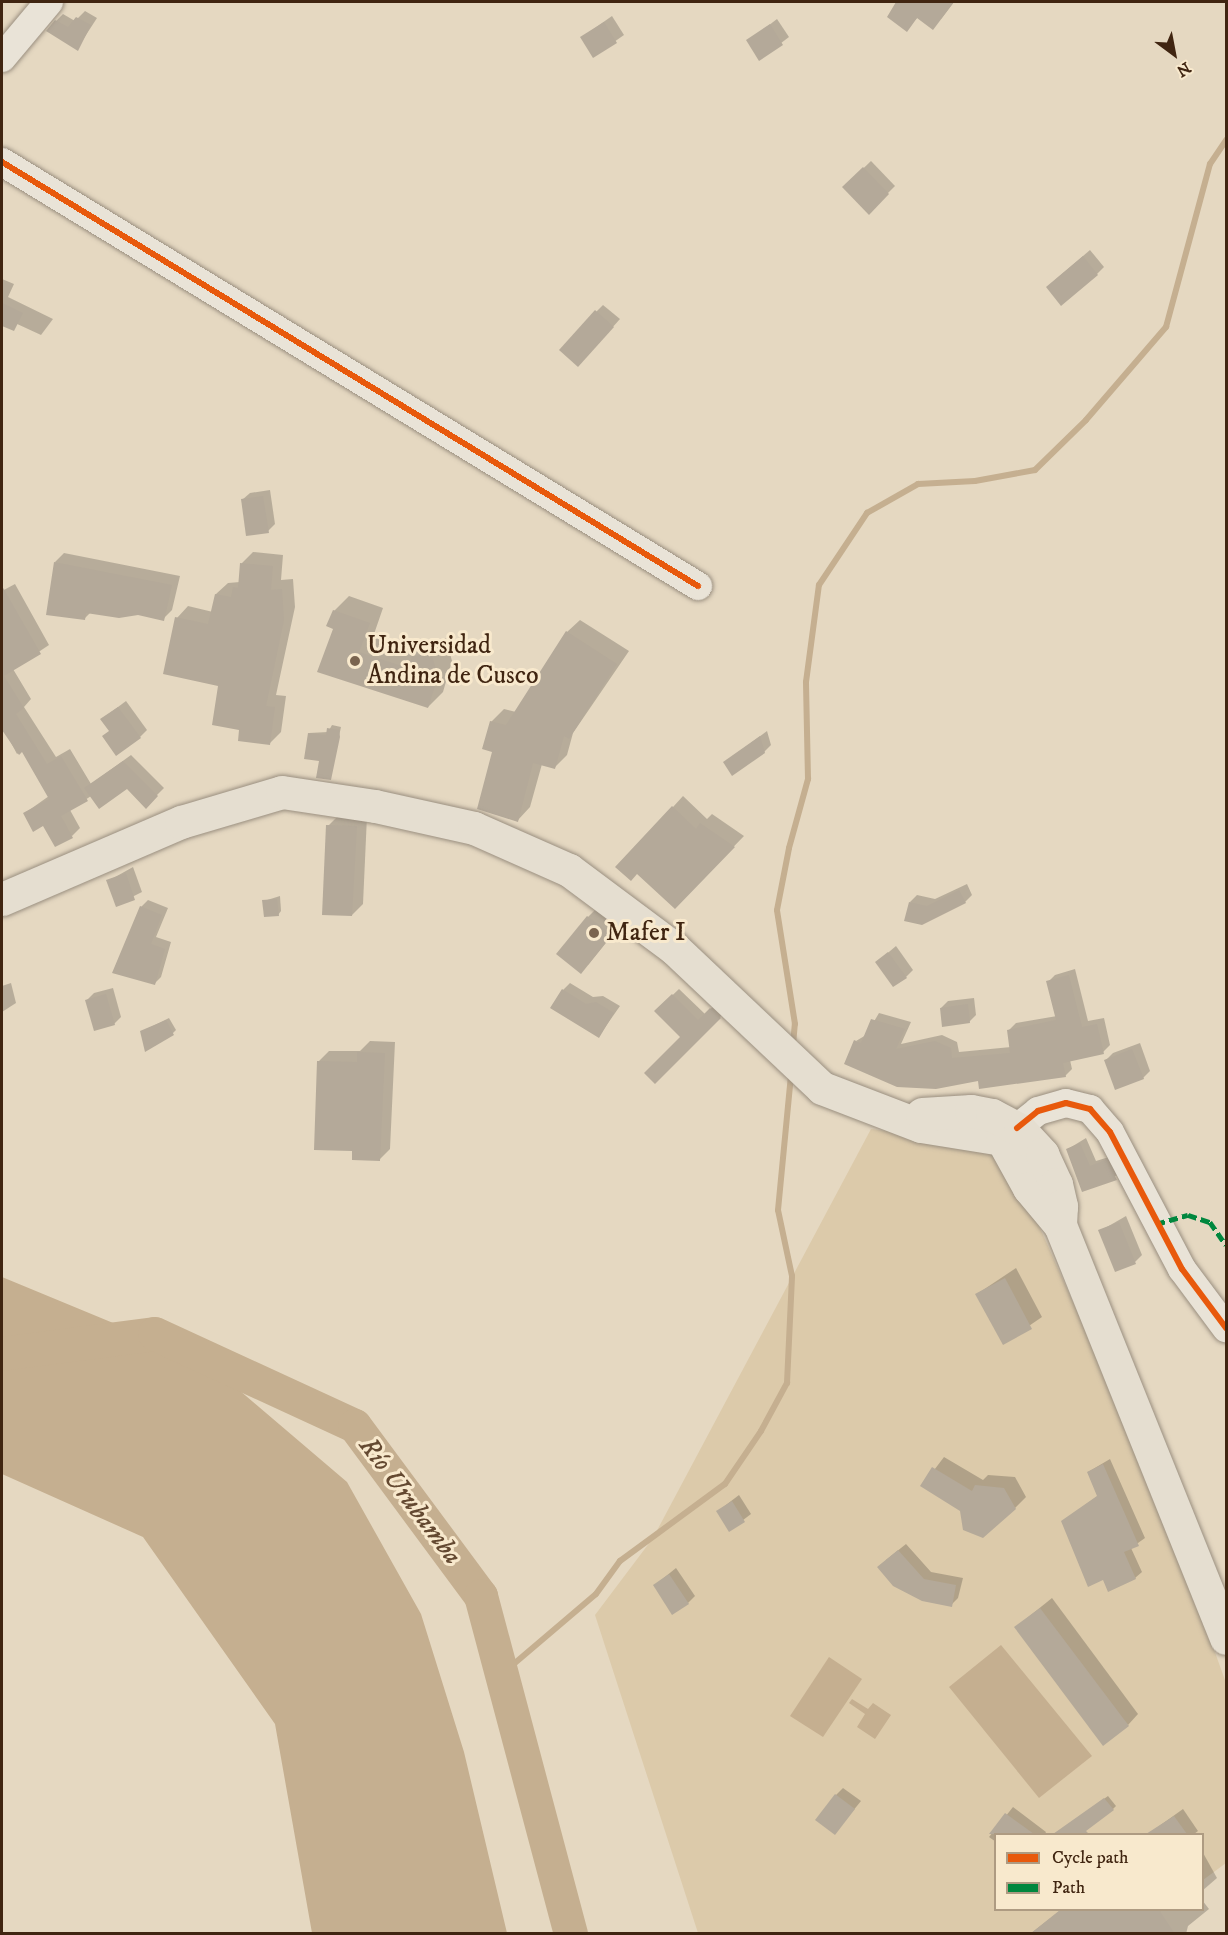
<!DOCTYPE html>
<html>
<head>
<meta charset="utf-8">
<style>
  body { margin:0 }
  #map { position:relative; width:1228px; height:1935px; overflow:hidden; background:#e5d8c1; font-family:"IM FELL DW Pica",serif }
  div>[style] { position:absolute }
  .green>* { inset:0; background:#dccaaa }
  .water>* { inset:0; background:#c5af90 }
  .shadow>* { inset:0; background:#0003 }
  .stream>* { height:6px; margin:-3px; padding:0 3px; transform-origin:3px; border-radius:3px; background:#c5af90 }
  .river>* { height:34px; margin:-17px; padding:0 17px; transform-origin:17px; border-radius:17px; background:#c5af90 }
  .building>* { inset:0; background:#b4a999 }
  .roads { filter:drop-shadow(0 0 2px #9a8f80) drop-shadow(0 0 2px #9a8f80) }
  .minor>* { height:28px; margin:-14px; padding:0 14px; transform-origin:14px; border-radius:14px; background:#e9e3d7 }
  .highway>* { height:33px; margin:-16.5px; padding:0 16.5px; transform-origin:16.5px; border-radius:16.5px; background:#e5ded0 }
  .quiet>* { height:4.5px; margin-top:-2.25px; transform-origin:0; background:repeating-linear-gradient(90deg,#00873e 0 9px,transparent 0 13.5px) }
  .cycleway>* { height:6px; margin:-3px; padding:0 3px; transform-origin:3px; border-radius:3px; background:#e8590c }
  .dots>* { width:16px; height:16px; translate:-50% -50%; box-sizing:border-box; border:3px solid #f8e9cd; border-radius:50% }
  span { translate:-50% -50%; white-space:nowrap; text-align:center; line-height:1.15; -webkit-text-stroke:6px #f8e9cd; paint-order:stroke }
  .poi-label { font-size:26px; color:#402511 }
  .left { translate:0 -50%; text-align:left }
  .water-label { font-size:27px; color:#644931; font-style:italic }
  .frame { position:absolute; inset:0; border:3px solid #402511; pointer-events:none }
  .legend { position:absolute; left:994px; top:1833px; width:210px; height:78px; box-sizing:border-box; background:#f8e9cd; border:2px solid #ae9b82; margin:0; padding:8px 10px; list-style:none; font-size:18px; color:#402511 }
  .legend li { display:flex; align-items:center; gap:12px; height:30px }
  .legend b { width:30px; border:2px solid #ae9b82 }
  .north { position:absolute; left:1144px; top:24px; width:60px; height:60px; -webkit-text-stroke:4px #f8e9cd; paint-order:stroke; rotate:148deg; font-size:16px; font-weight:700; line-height:24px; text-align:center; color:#402511 }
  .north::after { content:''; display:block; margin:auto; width:21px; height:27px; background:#402511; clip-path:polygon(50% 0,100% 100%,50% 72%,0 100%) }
</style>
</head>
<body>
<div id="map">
  <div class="green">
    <div style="clip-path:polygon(871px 1129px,1003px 1145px,1157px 1491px,1226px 1683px,1226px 1863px,1203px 1880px,1202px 1834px,996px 1834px,996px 1910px,1162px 1910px,1129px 1934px,698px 1933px,595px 1615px,653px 1538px)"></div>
  </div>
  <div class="water">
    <div style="clip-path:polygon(2px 1277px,205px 1361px,347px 1482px,421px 1614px,464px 1752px,507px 1933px,312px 1933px,275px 1724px,143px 1537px,2px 1474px)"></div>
    <div style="clip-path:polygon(1001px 1645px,1092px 1756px,1039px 1798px,949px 1687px)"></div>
    <div style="clip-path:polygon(829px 1657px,862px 1679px,823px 1737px,790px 1716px)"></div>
    <div style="clip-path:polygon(852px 1699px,868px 1709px,873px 1703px,891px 1715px,875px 1739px,857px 1727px,865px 1714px,849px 1703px)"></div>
  </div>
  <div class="shadow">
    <div style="clip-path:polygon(901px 2px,954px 2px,941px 19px,918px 17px,906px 30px,889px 17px)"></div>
    <div style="clip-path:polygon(85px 11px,97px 18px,77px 49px,56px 21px,63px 14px,75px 21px)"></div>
    <div style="clip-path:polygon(612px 16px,624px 35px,594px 56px,582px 37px)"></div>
    <div style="clip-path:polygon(777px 19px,789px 37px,760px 59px,748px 41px)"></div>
    <div style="clip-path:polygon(871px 161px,895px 186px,869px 212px,844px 187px)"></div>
    <div style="clip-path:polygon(1090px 250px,1104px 267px,1097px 274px,1055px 280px)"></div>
    <div style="clip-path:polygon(2px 279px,14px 284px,8px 297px,53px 319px,41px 335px,2px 317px)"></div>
    <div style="clip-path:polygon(603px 305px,620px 319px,585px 358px,596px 312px)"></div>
    <div style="clip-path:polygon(270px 490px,275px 524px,268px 531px,242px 500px,250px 493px)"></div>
    <div style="clip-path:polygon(253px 552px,283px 555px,281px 580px,293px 579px,295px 607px,276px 695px,286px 696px,281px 732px,270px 743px,241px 729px,220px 684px,177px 618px,188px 606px,213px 612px,216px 594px,228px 583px,240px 582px,242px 563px)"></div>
    <div style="clip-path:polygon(64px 553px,180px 576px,172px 610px,163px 619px,138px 614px,91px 612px,84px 619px,55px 562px)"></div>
    <div style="clip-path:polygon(15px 584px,49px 645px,13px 669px,31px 699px,24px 707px,56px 757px,70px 749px,91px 784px,131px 755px,164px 788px,146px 806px,127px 787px,91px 796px,70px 810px,80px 828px,72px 836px,25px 813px,49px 796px,23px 750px,17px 754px,2px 726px,2px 591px)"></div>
    <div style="clip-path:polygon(349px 596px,383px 608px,373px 637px,419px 652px,429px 643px,446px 638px,452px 661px,443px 692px,428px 707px,319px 671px,334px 628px,334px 611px)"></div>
    <div style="clip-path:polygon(580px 620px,629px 651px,573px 733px,567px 755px,555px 767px,542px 764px,530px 807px,518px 820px,494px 751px,491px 722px,504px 709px,516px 712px,567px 632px)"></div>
    <div style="clip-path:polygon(126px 701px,147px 730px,140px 737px,110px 730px,102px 719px)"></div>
    <div style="clip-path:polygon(332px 725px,341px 727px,330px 779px,309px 733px,328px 732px)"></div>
    <div style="clip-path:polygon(767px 731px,771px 745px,764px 752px,725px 762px)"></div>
    <div style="clip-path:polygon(683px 796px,707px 819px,712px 814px,744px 836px,675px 907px,673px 807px)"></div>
    <div style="clip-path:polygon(339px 815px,367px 816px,363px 904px,352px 915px,328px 826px)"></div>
    <div style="clip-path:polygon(133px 867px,142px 892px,116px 905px,108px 881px)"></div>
    <div style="clip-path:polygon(967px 884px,972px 895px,965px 902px,921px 924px,910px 902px,917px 895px,935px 899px)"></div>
    <div style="clip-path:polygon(280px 896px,281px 911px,278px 915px,264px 901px)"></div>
    <div style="clip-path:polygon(148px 900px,168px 908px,156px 937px,171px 942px,161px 977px,154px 984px,141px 907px)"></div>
    <div style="clip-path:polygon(595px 910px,618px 928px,588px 965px,588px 917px)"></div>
    <div style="clip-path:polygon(896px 946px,913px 970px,906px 977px,877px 962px)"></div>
    <div style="clip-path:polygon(1075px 969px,1088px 1021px,1104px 1018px,1110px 1045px,1103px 1052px,1070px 1060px,1072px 1069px,1065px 1076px,979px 1079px,936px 1088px,856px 1041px,866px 1035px,879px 1013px,911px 1022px,901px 1044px,942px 1035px,957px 1042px,959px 1052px,1011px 1047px,1009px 1030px,1016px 1023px,1057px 1016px,1048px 982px,1055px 975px)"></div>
    <div style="clip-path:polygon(11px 983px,16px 1003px,2px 1012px,2px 986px)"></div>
    <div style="clip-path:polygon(570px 983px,593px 997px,603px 996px,620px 1006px,599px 1036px,563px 990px)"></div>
    <div style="clip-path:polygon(113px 988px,121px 1017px,114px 1024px,87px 1000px,94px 993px)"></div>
    <div style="clip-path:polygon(679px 989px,705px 1014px,717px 1003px,726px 1011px,655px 1082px,682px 1037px,656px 1011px)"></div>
    <div style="clip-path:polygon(974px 998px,976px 1015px,969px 1022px,941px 1008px,948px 1001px)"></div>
    <div style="clip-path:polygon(169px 1018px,176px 1030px,173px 1033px,141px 1032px)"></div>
    <div style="clip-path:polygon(370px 1041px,395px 1042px,390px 1149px,379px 1160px,354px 1149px,318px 1062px,329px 1051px,360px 1051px)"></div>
    <div style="clip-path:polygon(1140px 1043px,1150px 1071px,1143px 1078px,1106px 1060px,1113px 1053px)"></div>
    <div style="clip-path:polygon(1086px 1138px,1096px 1161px,1112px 1156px,1122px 1173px,1083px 1190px,1068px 1149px)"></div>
    <div style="clip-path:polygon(1126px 1216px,1142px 1255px,1135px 1262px,1100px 1231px)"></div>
    <div style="clip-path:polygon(1016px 1268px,1042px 1317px,1004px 1343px,977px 1294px)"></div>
    <div style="clip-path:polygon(944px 1457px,983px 1480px,988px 1475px,1015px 1477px,1026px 1497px,1015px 1508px,961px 1510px,922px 1486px)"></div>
    <div style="clip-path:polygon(1110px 1459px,1145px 1538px,1131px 1548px,1142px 1572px,1135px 1578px,1104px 1578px,1063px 1521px,1099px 1495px,1088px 1472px)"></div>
    <div style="clip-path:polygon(739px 1495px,751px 1514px,730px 1530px,718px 1511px)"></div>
    <div style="clip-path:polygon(906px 1544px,931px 1572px,963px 1578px,958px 1598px,951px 1605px,886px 1560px)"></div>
    <div style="clip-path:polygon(676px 1568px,695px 1596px,688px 1603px,655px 1585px)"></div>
    <div style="clip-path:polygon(1052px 1598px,1138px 1714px,1128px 1725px,1016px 1627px)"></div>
    <div style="clip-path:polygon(843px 1788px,861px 1801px,835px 1833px,836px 1795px)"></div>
    <div style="clip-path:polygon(1108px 1796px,1116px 1806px,1113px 1809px,1081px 1834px,1063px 1834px,1060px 1831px,1063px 1828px)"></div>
    <div style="clip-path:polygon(1013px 1807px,1046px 1832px,1045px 1834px,996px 1834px,996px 1842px,989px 1837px)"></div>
    <div style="clip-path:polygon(1183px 1809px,1198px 1831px,1194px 1834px,1148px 1834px)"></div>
    <div style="clip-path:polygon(1202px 1851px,1217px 1878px,1202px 1891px)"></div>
    <div style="clip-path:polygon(1202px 1900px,1209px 1909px,1188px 1926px,1186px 1934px,1030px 1934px,1061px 1910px,1202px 1910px)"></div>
  </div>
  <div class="stream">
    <div style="left:793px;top:1045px;width:21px;rotate:-85deg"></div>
    <div style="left:795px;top:1024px;width:115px;rotate:-99deg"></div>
    <div style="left:777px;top:910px;width:63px;rotate:-79deg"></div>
    <div style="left:789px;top:848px;width:72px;rotate:-74.6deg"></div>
    <div style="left:808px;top:779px;width:97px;rotate:-91.2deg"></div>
    <div style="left:806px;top:682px;width:98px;rotate:-82.4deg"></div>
    <div style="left:819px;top:585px;width:87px;rotate:-56.3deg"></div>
    <div style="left:867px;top:513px;width:59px;rotate:-29.6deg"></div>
    <div style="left:918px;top:484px;width:57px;rotate:-3deg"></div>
    <div style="left:975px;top:481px;width:61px;rotate:-10.4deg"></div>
    <div style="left:1035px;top:470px;width:71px;rotate:-44.4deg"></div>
    <div style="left:1086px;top:420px;width:123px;rotate:-49.3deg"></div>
    <div style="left:1166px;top:327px;width:169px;rotate:-74.9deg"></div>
    <div style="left:1210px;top:164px;width:29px;rotate:-56deg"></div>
    <div style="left:502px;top:1674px;width:123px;rotate:-40.4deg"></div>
    <div style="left:596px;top:1594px;width:41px;rotate:-54deg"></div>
    <div style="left:620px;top:1561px;width:130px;rotate:-36.3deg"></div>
    <div style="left:725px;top:1484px;width:64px;rotate:-55.8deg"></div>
    <div style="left:761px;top:1431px;width:55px;rotate:-61.6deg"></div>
    <div style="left:787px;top:1383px;width:107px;rotate:-87.3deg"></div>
    <div style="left:792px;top:1276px;width:67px;rotate:-102deg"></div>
    <div style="left:778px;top:1210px;width:135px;rotate:-84.5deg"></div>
  </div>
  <div class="river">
    <div style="left:2px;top:1354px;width:154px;rotate:-7.4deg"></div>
    <div style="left:155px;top:1334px;width:220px;rotate:24.7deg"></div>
    <div style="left:355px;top:1426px;width:212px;rotate:53.5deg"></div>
    <div style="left:481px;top:1596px;width:350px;rotate:75.1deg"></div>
  </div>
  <div class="building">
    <div style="clip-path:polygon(896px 2px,954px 2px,933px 30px,917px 18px,907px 32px,887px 17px)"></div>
    <div style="clip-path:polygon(76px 17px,91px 25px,78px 51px,46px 31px,55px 20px,68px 27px)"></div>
    <div style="clip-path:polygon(604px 22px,617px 43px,593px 58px,580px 37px)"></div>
    <div style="clip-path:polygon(770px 24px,783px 45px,759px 61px,746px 40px)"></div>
    <div style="clip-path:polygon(863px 167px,889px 194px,869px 215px,842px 187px)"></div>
    <div style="clip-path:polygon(1083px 256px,1098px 275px,1061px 306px,1046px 287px)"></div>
    <div style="clip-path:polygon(2px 303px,23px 313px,14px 331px,2px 326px)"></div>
    <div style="clip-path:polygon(595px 310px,614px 327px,578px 367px,559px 350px)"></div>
    <div style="clip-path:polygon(263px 496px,269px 533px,246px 536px,241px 499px)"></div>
    <div style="clip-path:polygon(54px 562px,172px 585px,164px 621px,138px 615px,119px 618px,86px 613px,85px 620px,46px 615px)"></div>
    <div style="clip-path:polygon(240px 563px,273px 566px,271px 590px,282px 589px,284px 620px,266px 706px,275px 707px,270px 745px,238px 741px,239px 730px,212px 725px,218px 686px,163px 674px,175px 617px,208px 624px,215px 594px,231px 597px,233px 587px,238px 588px)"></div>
    <div style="clip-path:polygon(2px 586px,41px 654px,4px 676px,24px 708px,16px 714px,47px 764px,61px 756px,88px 801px,61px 816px,73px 838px,55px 847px,43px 826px,33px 832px,23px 813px,49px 799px,22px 752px,19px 755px,2px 730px)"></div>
    <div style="clip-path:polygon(333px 610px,370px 623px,359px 652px,408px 668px,412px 657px,431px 652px,438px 677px,428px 708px,317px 672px,333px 629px,326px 626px)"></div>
    <div style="clip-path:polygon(566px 631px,617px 664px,569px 739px,564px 736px,555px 769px,533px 763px,518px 822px,477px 809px,492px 752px,482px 749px,490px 721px,506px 725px)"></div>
    <div style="clip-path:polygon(118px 707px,141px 738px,116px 756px,102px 736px,109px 731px,100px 719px)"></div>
    <div style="clip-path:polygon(327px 728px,339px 730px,340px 737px,331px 780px,316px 778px,319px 761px,304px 759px,308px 733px,326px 735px)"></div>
    <div style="clip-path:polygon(760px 736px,765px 753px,732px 776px,723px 762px)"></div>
    <div style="clip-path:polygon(123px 761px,158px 796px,146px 809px,127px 789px,99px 809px,84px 788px)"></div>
    <div style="clip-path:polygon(672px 806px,696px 829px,700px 823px,735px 847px,675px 909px,637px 874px,631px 881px,615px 867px)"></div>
    <div style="clip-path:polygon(326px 825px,357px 826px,352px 916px,322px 915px)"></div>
    <div style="clip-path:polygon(126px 873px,135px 900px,116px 907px,106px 880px)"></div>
    <div style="clip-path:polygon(959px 890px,966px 903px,922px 925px,904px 921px,909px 902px,927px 906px)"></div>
    <div style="clip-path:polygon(277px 899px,279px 916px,264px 917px,262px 900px)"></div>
    <div style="clip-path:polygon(140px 906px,162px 915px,151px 944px,165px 949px,155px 985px,112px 973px)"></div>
    <div style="clip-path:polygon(587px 916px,612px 935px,581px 974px,556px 954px)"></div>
    <div style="clip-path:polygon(888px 952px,907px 978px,893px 987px,875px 962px)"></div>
    <div style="clip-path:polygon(1069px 975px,1082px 1027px,1097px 1024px,1104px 1054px,1063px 1063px,1066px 1077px,979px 1089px,978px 1081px,936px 1089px,897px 1087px,844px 1064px,854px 1040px,861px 1043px,871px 1019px,905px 1029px,896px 1049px,935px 1041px,951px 1048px,952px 1058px,1010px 1053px,1007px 1030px,1056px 1020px,1046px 981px)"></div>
    <div style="clip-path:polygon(562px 989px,586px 1004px,596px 1002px,614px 1013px,599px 1038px,550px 1008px)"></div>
    <div style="clip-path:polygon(106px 994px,115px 1025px,94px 1031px,85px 1000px)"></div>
    <div style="clip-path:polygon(672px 994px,698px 1020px,710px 1008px,721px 1018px,655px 1084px,644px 1073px,680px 1037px,654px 1011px)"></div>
    <div style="clip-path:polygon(968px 1004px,970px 1023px,942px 1027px,940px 1008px)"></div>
    <div style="clip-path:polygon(166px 1020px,174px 1035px,145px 1052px,140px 1031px)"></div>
    <div style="clip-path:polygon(1132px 1049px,1144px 1079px,1115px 1090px,1104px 1060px)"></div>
    <div style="clip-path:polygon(357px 1052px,385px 1053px,380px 1161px,352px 1160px,352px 1151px,314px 1150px,317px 1061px,357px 1062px)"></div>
    <div style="clip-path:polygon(1080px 1143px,1090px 1166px,1106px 1160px,1117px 1180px,1082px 1192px,1066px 1149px)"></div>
    <div style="clip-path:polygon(1119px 1222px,1136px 1264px,1115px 1272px,1098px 1230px)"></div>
    <div style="clip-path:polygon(1005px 1278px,1032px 1329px,1003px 1345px,975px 1294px)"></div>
    <div style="clip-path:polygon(1103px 1464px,1139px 1546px,1124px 1552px,1136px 1579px,1108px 1592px,1103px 1580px,1088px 1587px,1061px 1521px,1097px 1496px,1087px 1472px)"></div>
    <div style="clip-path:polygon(932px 1467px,972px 1491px,975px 1485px,1004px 1488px,1016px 1509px,983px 1538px,963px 1530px,960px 1511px,920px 1486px)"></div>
    <div style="clip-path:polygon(732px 1501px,745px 1522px,729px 1532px,716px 1511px)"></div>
    <div style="clip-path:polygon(898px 1550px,924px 1579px,956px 1585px,952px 1607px,922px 1601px,893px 1586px,877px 1567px)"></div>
    <div style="clip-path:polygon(669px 1574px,689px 1604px,672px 1615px,653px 1585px)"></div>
    <div style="clip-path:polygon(1040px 1608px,1129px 1726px,1103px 1746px,1014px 1627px)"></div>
    <div style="clip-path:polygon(835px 1794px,855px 1809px,835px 1835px,815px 1820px)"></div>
    <div style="clip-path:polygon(1104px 1798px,1114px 1810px,1086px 1831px,1089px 1834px,1053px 1834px)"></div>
    <div style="clip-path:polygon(1005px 1813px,1034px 1834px,989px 1834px)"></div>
    <div style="clip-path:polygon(1174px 1816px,1187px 1834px,1146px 1834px)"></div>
    <div style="clip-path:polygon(1060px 1910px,1159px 1910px,1175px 1934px,1030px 1934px)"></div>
  </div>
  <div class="roads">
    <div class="minor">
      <div style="left:2px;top:58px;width:73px;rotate:-50deg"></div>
      <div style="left:2px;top:162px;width:815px;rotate:31.35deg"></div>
      <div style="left:1017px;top:1128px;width:27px;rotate:-39deg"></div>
      <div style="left:1038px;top:1111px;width:29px;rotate:-16deg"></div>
      <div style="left:1066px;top:1103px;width:25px;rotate:14deg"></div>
      <div style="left:1090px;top:1109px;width:30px;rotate:49deg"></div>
      <div style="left:1110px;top:1132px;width:155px;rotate:62.3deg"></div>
      <div style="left:1182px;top:1269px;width:74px;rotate:53.3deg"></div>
    </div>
    <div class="highway">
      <div style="left:2px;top:899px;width:195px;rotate:-23.3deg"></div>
      <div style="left:181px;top:822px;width:105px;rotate:-16.5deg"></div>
      <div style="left:282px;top:792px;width:94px;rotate:8.6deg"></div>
      <div style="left:375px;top:806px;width:101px;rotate:12.5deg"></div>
      <div style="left:474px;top:828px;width:104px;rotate:23.9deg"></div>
      <div style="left:569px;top:870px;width:132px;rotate:36.7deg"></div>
      <div style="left:675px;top:949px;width:202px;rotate:43.4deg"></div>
      <div style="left:822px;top:1088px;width:106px;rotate:21deg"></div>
      <div style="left:921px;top:1126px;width:82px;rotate:9.1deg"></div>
      <div style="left:1002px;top:1139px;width:56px;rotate:61.1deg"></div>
      <div style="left:1029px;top:1188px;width:48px;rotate:50deg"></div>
      <div style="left:1060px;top:1225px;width:445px;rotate:68.1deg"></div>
      <div style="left:922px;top:1114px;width:49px;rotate:-3.5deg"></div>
      <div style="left:971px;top:1111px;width:21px;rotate:11deg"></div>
      <div style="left:992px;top:1115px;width:32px;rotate:28deg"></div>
      <div style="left:1020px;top:1130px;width:33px;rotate:47deg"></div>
      <div style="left:1042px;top:1154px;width:33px;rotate:65deg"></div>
      <div style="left:1056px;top:1184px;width:23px;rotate:77deg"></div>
      <div style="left:1061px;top:1206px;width:19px;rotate:93deg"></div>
    </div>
  </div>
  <div class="quiet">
    <div style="left:1156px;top:1224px;width:33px;rotate:-16deg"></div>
    <div style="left:1188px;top:1215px;width:23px;rotate:18deg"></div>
    <div style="left:1210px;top:1222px;width:28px;rotate:55deg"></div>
  </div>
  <div class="cycleway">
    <div style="left:2px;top:162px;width:815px;rotate:31.35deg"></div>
    <div style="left:1017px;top:1128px;width:27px;rotate:-39deg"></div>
    <div style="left:1038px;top:1111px;width:29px;rotate:-16deg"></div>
    <div style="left:1066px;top:1103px;width:25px;rotate:14deg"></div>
    <div style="left:1090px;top:1109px;width:30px;rotate:49deg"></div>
    <div style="left:1110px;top:1132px;width:155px;rotate:62.3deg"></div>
    <div style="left:1182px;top:1269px;width:74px;rotate:53.3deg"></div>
  </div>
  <div class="dots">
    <div style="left:355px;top:661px;background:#7a644f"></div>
    <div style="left:594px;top:933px;background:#7a644f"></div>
  </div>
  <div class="poi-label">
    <span class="left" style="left:367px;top:661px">Universidad<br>Andina de Cusco</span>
    <span class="left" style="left:606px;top:933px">Mafer I</span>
  </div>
  <div class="water-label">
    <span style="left:410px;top:1501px;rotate:53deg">Río Urubamba</span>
  </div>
  <div class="frame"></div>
  <ul class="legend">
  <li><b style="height:8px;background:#e8590c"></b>Cycle path</li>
  <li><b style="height:8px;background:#00873e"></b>Path</li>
  </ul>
  <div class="north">N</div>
</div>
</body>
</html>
